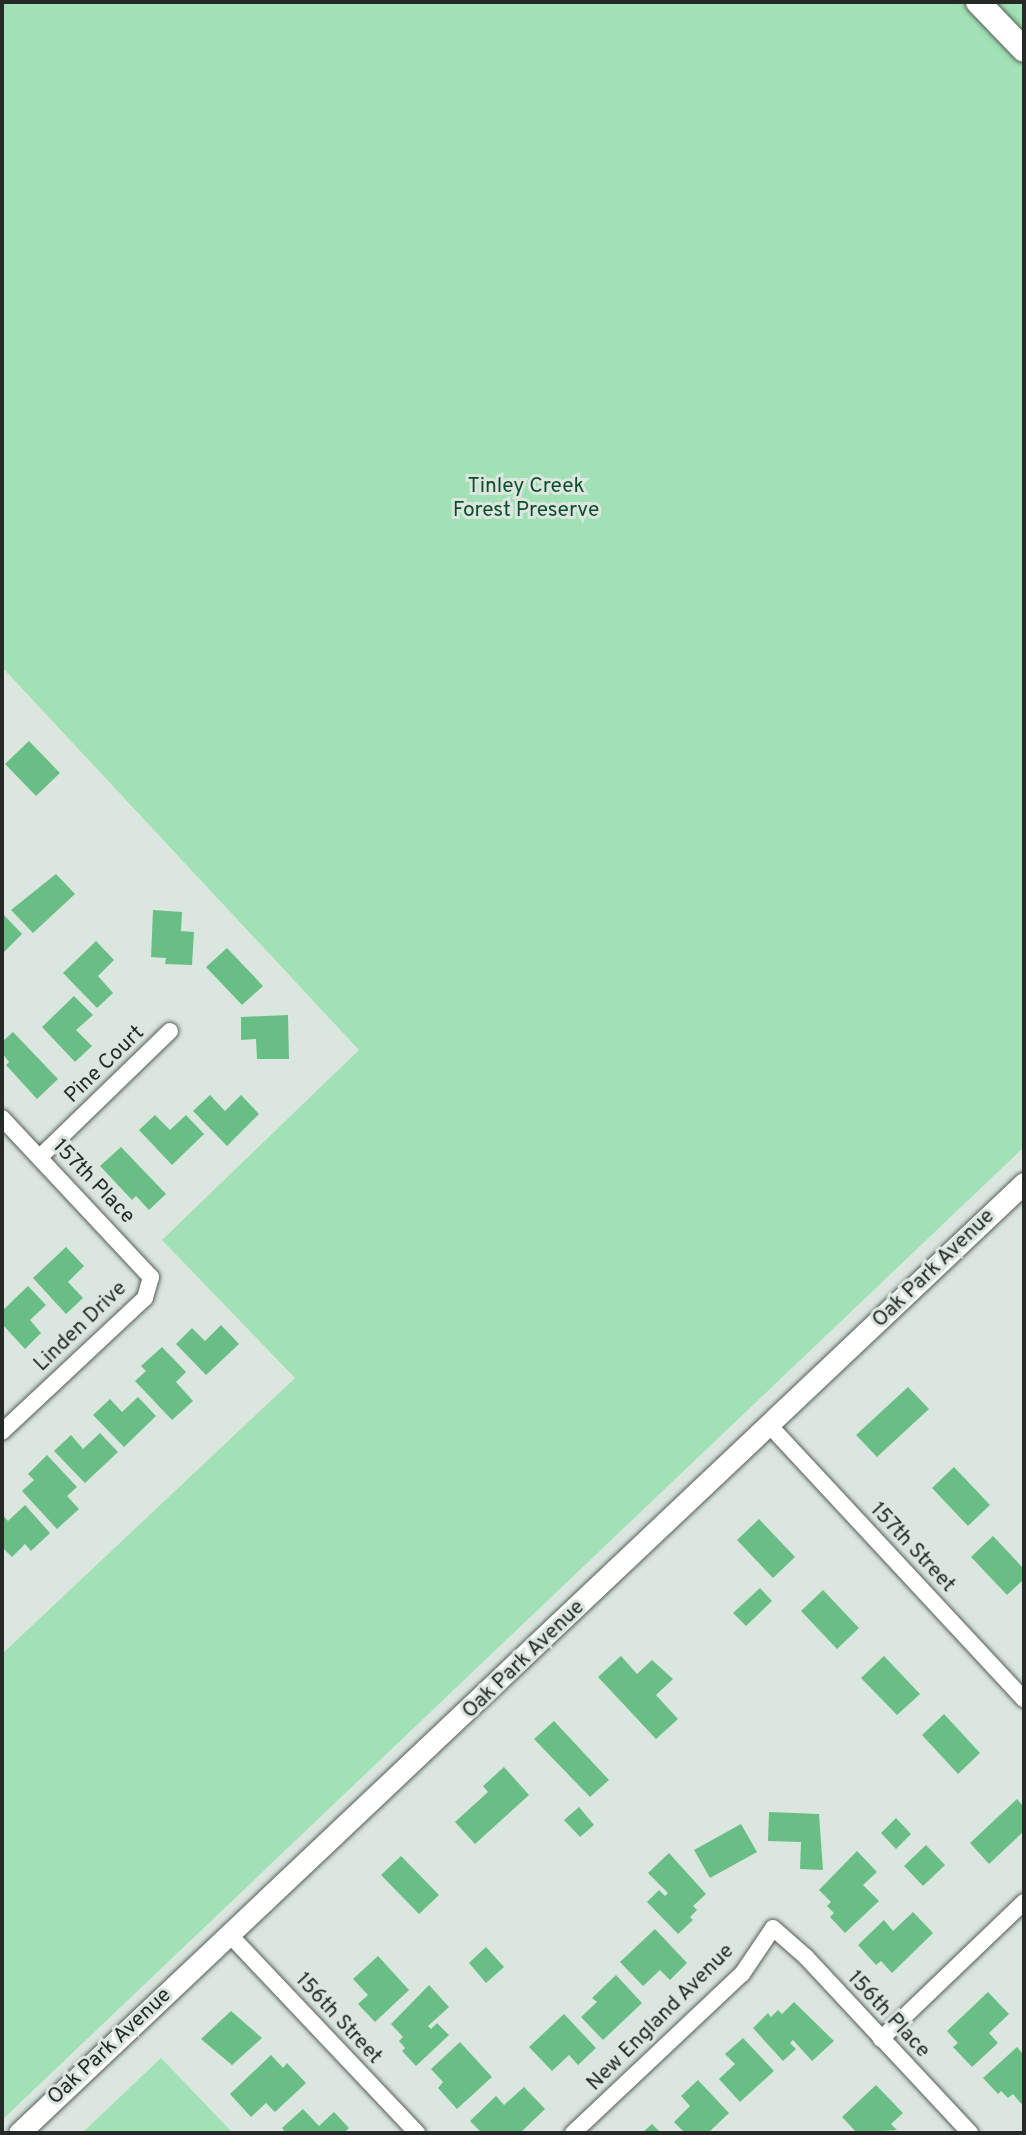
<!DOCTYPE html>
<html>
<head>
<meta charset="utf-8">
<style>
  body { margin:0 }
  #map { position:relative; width:1026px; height:2135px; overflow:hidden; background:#dbe7de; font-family:Overpass,sans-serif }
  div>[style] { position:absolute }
  .green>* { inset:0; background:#a2e1b5 }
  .building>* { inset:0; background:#69be86 }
  .roads { filter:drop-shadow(0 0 2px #545e57) drop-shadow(0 0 2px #545e57) }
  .street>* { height:16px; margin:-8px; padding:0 8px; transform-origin:8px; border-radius:8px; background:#fff }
  .secondary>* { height:21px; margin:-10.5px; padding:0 10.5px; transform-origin:10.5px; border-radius:10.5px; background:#fff }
  .primary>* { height:24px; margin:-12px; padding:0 12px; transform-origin:12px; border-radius:12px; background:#fff }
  span { translate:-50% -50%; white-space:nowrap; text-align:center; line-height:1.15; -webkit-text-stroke:6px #dbe7de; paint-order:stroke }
  .park-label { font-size:21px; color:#0d4e2a }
  .street-label { font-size:21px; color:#262a27 }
  .frame { position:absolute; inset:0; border:4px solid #262a27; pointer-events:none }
</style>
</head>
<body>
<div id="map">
  <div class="green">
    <div style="clip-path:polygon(2px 2px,1019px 2px,1024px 7px,1024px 1147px,2px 2120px,2px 1654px,295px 1378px,162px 1240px,359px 1050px,2px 667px)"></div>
    <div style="clip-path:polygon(161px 2058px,233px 2133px,82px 2133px)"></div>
  </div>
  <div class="building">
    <div style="clip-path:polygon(29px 741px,60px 773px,36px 796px,5px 764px)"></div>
    <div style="clip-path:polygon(56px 874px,75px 894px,33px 933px,11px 910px)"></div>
    <div style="clip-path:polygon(153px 910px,182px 912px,181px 931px,194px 932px,192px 965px,165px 964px,166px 958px,151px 957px)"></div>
    <div style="clip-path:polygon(2px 913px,22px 934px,2px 954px)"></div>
    <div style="clip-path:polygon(96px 941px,114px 960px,98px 976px,113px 993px,97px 1008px,63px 973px)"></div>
    <div style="clip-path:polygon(227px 948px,263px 986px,242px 1005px,206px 967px)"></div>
    <div style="clip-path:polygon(74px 996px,93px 1015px,76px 1030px,92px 1046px,75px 1062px,42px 1027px)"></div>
    <div style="clip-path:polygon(288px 1015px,289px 1059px,257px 1059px,256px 1039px,241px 1040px,241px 1017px)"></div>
    <div style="clip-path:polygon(13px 1032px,58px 1079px,37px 1099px,6px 1065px,9px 1062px,2px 1053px,2px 1042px)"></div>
    <div style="clip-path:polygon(210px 1095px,225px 1111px,241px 1095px,259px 1114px,227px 1146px,193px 1111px)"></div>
    <div style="clip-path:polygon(155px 1115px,170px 1130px,186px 1115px,204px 1134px,172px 1165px,139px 1130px)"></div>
    <div style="clip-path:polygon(121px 1147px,166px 1194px,149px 1210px,136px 1196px,132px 1200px,100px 1166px)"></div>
    <div style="clip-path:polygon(66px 1247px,84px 1266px,68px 1282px,83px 1298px,66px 1314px,33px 1278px)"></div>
    <div style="clip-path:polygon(28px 1286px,46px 1305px,30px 1320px,41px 1333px,25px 1349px,2px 1324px,2px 1311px)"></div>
    <div style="clip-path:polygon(221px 1325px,239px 1344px,206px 1375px,176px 1344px,192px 1328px,205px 1341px)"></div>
    <div style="clip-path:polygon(162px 1347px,186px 1372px,176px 1382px,193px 1401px,172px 1420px,135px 1381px,146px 1371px,141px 1366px)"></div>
    <div style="clip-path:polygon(908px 1387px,929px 1409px,877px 1457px,856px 1435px)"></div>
    <div style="clip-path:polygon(138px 1397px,156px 1416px,124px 1447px,93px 1415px,110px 1399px,122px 1412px)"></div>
    <div style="clip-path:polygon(100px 1433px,118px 1452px,85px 1483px,54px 1451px,71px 1435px,83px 1449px)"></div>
    <div style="clip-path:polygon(47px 1455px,77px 1487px,67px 1496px,79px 1509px,57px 1529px,22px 1491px,34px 1480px,28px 1474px)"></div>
    <div style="clip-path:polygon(954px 1467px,990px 1505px,968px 1526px,932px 1488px)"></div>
    <div style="clip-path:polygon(25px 1505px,50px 1533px,31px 1551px,25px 1544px,12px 1557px,2px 1547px,2px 1514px,8px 1521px)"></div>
    <div style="clip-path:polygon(759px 1519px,795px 1557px,773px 1578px,737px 1540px)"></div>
    <div style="clip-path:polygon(993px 1536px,1024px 1569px,1024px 1579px,1007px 1595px,971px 1557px)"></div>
    <div style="clip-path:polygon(760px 1588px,772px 1601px,746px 1626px,733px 1613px)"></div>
    <div style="clip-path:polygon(823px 1590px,859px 1628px,837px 1649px,801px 1611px)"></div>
    <div style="clip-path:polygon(621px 1656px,637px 1674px,652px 1660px,673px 1679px,656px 1695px,678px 1719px,656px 1739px,598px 1677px)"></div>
    <div style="clip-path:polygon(884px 1656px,920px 1694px,897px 1715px,861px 1678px)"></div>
    <div style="clip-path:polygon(944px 1714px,980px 1753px,958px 1774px,922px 1735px)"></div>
    <div style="clip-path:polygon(554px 1721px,609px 1780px,590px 1797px,534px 1739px)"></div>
    <div style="clip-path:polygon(504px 1767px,529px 1795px,475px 1844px,455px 1822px,488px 1792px,483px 1786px)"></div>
    <div style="clip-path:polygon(1017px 1799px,1024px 1807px,1024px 1831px,989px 1864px,970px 1843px)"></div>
    <div style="clip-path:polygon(579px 1807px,594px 1825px,580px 1837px,564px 1820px)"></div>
    <div style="clip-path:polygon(769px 1812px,819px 1814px,823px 1870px,800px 1869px,801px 1842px,768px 1841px)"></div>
    <div style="clip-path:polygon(896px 1818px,911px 1834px,896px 1849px,881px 1833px)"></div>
    <div style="clip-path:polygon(741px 1824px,757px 1852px,710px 1878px,694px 1850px)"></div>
    <div style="clip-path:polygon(926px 1845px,945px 1865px,923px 1886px,904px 1866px)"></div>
    <div style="clip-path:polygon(857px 1851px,877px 1872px,863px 1885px,879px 1901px,845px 1933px,830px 1917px,834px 1913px,827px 1906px,831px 1902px,819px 1890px)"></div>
    <div style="clip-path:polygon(669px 1853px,706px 1894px,693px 1906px,697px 1910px,690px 1917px,693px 1920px,678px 1934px,647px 1902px,659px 1890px,665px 1896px,668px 1893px,648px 1873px)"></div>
    <div style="clip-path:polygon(401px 1856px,439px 1895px,419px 1914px,381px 1875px)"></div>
    <div style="clip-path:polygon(913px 1912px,933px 1933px,892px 1973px,881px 1961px,876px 1965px,858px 1945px,884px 1920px,893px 1931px)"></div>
    <div style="clip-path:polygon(655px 1929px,687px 1963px,670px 1980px,660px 1970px,643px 1986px,620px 1962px)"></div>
    <div style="clip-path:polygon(486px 1947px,504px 1967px,486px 1983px,469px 1963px)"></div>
    <div style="clip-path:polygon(378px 1956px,409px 1990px,375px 2022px,358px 2004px,368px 1995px,353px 1979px)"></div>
    <div style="clip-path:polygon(616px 1975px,642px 2003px,603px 2040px,581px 2017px,597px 2002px,592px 1998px)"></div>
    <div style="clip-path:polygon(429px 1985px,449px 2007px,428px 2026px,431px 2029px,437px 2023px,449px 2035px,416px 2066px,402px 2051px,405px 2048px,399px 2041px,403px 2037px,391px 2024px)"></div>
    <div style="clip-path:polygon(988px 1992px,1009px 2014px,989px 2033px,998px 2043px,972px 2067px,953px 2047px,958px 2043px,947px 2031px)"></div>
    <div style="clip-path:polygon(794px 2002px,834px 2041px,812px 2061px,793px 2040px,790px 2043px,796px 2049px,783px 2061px,753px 2028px,768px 2013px,771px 2017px,778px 2010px,782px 2014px)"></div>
    <div style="clip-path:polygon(231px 2011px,262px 2038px,232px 2065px,201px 2039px)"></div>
    <div style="clip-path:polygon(564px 2014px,596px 2048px,578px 2065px,569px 2055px,552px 2071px,529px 2047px)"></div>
    <div style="clip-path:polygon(743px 2038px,774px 2071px,740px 2102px,719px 2079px,735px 2064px,725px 2054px)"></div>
    <div style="clip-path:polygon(460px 2042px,492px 2077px,457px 2109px,438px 2088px,443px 2082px,431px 2069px)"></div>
    <div style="clip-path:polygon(1017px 2047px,1024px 2055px,1024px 2107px,1013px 2094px,1008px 2098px,1001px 2091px,998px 2094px,983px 2078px)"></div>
    <div style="clip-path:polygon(271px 2055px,283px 2068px,287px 2063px,306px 2083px,275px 2112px,266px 2103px,251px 2117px,230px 2094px)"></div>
    <div style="clip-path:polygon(698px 2080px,729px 2113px,708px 2133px,685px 2133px,674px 2122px,690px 2106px,681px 2096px)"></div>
    <div style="clip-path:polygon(876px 2085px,903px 2113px,891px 2124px,897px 2130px,857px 2133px,842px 2117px)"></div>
    <div style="clip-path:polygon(524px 2087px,545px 2109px,520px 2133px,482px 2133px,470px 2121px,496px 2096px,504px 2105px)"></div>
    <div style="clip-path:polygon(303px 2109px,319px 2126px,334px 2112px,349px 2128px,344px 2133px,286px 2133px,282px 2128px)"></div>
    <div style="clip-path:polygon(652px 2124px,661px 2133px,642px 2133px)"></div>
  </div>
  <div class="roads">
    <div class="street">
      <div style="left:2px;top:1118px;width:218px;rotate:46.9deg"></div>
      <div style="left:151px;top:1277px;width:22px;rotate:106deg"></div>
      <div style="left:145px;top:1298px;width:196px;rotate:136.9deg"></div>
      <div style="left:40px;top:1157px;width:181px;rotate:-44.1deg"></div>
      <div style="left:770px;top:1426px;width:373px;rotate:47.1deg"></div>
      <div style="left:229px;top:1934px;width:274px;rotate:46.6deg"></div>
      <div style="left:881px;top:2039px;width:198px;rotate:-43.8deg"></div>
      <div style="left:573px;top:2133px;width:232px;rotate:-43.3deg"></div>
      <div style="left:742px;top:1974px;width:55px;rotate:-56deg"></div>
      <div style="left:773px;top:1928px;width:44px;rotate:41.3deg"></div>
      <div style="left:806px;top:1957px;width:241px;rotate:47deg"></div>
    </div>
    <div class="secondary">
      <div style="left:19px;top:2133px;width:1383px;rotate:-43.39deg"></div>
    </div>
    <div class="primary">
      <div style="left:978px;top:2px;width:66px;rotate:46.2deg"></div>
    </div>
  </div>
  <div class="park-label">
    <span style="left:526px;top:499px">Tinley Creek<br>Forest Preserve</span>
  </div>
  <div class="street-label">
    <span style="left:105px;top:1065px;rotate:-44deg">Pine Court</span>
    <span style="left:93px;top:1182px;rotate:46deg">157th Place</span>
    <span style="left:934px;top:1269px;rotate:-44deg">Oak Park Avenue</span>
    <span style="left:81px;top:1327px;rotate:-44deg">Linden Drive</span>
    <span style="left:912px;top:1548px;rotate:47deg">157th Street</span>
    <span style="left:524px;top:1660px;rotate:-44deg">Oak Park Avenue</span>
    <span style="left:888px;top:2015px;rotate:47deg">156th Place</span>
    <span style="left:661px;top:2018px;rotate:-45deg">New England Avenue</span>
    <span style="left:338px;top:2019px;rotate:47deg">156th Street</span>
    <span style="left:110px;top:2047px;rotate:-43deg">Oak Park Avenue</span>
  </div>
  <div class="frame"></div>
</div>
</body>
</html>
